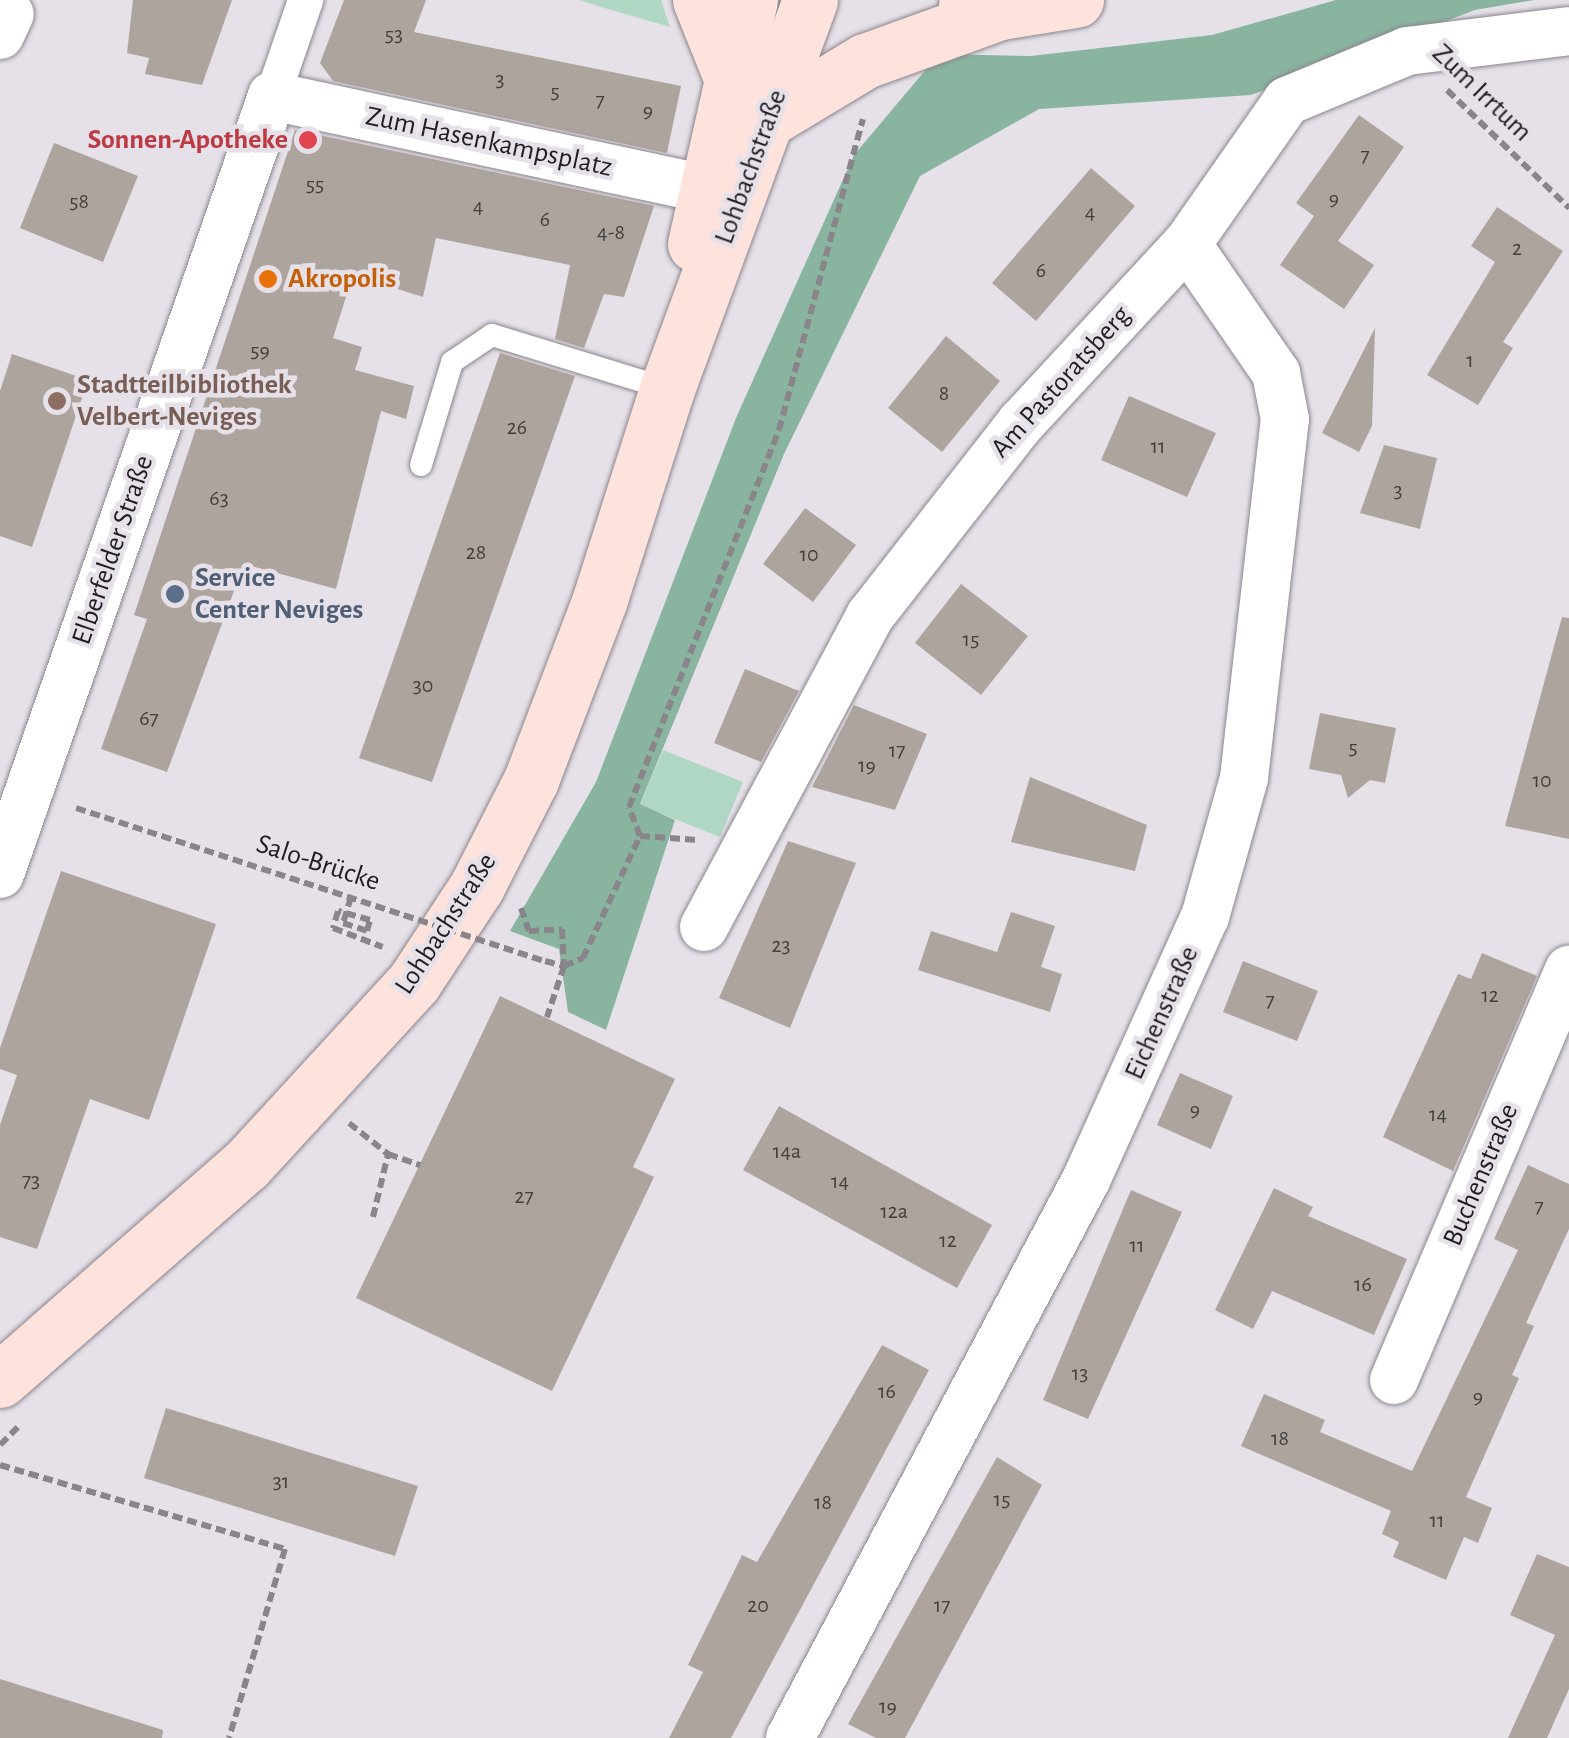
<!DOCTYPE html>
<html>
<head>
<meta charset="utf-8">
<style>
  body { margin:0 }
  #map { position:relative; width:1569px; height:1738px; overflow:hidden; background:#e6e0e9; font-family:"Alegreya Sans",sans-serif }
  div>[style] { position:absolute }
  .green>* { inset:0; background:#afd7c4 }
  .forest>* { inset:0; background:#89b5a0 }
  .building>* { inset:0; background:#ada59d }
  .path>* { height:6px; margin-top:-3px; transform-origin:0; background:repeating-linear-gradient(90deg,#89858b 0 10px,transparent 0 15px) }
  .roads { filter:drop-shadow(0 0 2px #8b858e) drop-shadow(0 0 2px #8b858e) }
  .service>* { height:22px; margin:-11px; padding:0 11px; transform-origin:11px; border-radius:11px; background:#fff }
  .pedestrian>* { height:35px; margin:-17.5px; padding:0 17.5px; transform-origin:17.5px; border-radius:17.5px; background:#fff }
  .minor>* { height:48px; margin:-24px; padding:0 24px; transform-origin:24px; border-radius:24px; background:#fff }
  .secondary>* { height:55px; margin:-27.5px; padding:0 27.5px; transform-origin:27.5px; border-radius:27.5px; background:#fee3dc }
  .path-bridge>* { height:6px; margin-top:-3px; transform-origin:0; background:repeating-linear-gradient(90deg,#89858b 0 10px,transparent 0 15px) }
  .dots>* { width:28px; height:28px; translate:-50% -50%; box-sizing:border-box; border:5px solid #e6e0e9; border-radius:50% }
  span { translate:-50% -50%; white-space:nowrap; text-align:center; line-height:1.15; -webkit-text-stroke:9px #e6e0e9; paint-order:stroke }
  .number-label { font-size:22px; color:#423f3f }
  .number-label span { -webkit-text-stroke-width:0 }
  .street-label { font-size:28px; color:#1f1d20 }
  .health-label { font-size:28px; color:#be3a42; font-weight:700 }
  .right { translate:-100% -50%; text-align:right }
  .food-label { font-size:28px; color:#c56008; font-weight:700 }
  .left { translate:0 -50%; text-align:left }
  .education-label { font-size:28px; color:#785e54; font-weight:700 }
  .service-label { font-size:28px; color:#4e5e75; font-weight:700 }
</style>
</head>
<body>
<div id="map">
  <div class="green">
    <div style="clip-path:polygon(579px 0,661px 0,670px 27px,591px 4px)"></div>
    <div style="clip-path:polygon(663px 750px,743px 782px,720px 837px,640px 805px)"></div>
  </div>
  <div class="forest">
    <div style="clip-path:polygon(1336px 0,1534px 0,1475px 10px,1251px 95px,1039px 109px,920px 176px,784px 454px,640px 804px,675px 820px,606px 1030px,568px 1012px,559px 949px,510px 931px,596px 782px,736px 418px,854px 155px,939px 54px,1031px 56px,1212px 35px)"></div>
  </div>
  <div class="building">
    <div style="clip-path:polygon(133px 0,232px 0,202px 85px,145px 74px,149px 58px,127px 53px)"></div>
    <div style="clip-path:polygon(344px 0,426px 0,414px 32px,681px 86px,667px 153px,333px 81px,320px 63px)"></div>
    <div style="clip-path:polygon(1359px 115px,1404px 147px,1338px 241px,1374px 265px,1344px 309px,1280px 265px,1314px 216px,1296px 203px)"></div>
    <div style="clip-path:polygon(295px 130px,654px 206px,624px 297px,604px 294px,584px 348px,555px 339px,570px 265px,436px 238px,423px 297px,353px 275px,333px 338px,362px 347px,355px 370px,414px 386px,406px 419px,381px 411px,336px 589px,244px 564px,167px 772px,101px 749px,147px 619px,134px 615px)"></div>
    <div style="clip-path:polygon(54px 143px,138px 176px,103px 262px,20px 228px)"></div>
    <div style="clip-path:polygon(1091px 168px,1135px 206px,1036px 321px,992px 283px)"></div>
    <div style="clip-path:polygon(1497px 207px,1563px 251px,1503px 342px,1513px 348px,1478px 405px,1427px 375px,1495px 262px,1471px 246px)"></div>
    <div style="clip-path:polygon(1375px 328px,1372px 426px,1359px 452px,1322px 433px)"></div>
    <div style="clip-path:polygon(946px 336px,1000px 381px,942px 452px,888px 408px)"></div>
    <div style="clip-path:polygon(500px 353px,575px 376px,432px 782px,359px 758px)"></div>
    <div style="clip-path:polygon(12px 354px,88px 380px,32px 547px,0 536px,0 391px)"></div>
    <div style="clip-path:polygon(1129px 396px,1216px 433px,1187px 497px,1101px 460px)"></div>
    <div style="clip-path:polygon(1384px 445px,1437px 458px,1420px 529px,1360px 513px)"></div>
    <div style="clip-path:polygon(805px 508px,856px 545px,813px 602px,763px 564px)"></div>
    <div style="clip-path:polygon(961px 584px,1028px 636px,981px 695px,915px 643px)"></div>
    <div style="clip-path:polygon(1562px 617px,1569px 618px,1569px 839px,1505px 826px)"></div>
    <div style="clip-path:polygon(745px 669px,799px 691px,761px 762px,714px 743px)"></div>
    <div style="clip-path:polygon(854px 705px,927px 734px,895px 810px,812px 787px)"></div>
    <div style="clip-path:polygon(1320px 713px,1396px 728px,1385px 783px,1370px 780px,1348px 798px,1341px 775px,1309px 769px)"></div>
    <div style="clip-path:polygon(1030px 777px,1147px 825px,1135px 871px,1011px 842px)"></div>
    <div style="clip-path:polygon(788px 841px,856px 863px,790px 1028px,719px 998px)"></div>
    <div style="clip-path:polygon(61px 871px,216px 924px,149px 1120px,90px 1099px,37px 1249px,0 1237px,0 1125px,17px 1075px,0 1069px,0 1048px)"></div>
    <div style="clip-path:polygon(1011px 912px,1055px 926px,1041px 967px,1062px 974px,1050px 1012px,918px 970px,931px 931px,997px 952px)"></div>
    <div style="clip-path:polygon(1482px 953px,1537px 976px,1453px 1171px,1383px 1137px,1458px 974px,1471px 979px)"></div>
    <div style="clip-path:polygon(1243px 961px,1318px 991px,1297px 1041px,1223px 1012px)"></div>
    <div style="clip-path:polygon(500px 996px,675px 1079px,633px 1167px,654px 1177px,552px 1391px,356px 1298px)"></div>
    <div style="clip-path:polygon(1180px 1073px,1233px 1096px,1211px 1149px,1157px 1125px)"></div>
    <div style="clip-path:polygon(779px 1106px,992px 1225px,957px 1288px,743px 1170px)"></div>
    <div style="clip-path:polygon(1528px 1165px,1569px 1184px,1569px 1229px,1526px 1323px,1534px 1326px,1512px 1375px,1519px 1378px,1466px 1497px,1492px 1508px,1478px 1543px,1464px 1537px,1446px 1580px,1393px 1557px,1399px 1542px,1382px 1534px,1391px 1511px,1241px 1446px,1264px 1394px,1325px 1420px,1320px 1432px,1412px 1471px,1518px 1250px,1494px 1239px)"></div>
    <div style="clip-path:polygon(1274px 1188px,1313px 1207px,1308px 1216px,1407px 1259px,1374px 1335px,1272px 1291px,1253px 1329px,1215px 1310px)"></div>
    <div style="clip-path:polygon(1131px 1190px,1182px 1212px,1088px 1419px,1043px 1400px)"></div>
    <div style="clip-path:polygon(882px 1345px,929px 1370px,731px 1738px,669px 1738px,703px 1672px,688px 1665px,742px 1555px,757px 1562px)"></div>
    <div style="clip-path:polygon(166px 1408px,418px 1486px,395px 1556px,144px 1478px)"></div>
    <div style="clip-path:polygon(997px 1457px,1042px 1485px,905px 1738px,876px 1738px,848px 1724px)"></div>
    <div style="clip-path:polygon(1537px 1554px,1569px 1567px,1569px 1689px,1547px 1738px,1508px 1738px,1555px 1635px,1510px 1615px)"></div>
    <div style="clip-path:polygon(0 1679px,163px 1730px,162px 1738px,0 1738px)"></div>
  </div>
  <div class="path">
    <div style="left:1447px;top:90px;width:170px;rotate:44deg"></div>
    <div style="left:640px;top:836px;width:31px;rotate:-111deg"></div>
    <div style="left:629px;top:807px;width:406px;rotate:-68.3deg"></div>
    <div style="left:779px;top:430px;width:322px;rotate:-74.9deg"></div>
    <div style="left:521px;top:908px;width:24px;rotate:71deg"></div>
    <div style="left:529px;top:931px;width:33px;rotate:-3deg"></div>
    <div style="left:562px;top:929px;width:37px;rotate:87deg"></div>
    <div style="left:564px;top:966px;width:54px;rotate:108.4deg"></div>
    <div style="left:370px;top:920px;width:33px;rotate:-164deg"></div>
    <div style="left:338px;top:911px;width:18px;rotate:106deg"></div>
    <div style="left:333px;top:928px;width:53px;rotate:20.8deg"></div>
    <div style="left:545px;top:961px;width:20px;rotate:15deg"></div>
    <div style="left:564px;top:966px;width:21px;rotate:-23deg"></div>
    <div style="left:583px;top:958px;width:135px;rotate:-65deg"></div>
    <div style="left:640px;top:836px;width:58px;rotate:3.9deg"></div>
    <div style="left:349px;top:1123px;width:50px;rotate:38.5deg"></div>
    <div style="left:388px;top:1154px;width:34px;rotate:19deg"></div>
    <div style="left:373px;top:1217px;width:65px;rotate:-76.6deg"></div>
    <div style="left:0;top:1445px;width:27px;rotate:-45deg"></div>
    <div style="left:0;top:1465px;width:297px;rotate:16.4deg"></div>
    <div style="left:285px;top:1549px;width:197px;rotate:106.5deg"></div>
  </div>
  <div class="roads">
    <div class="service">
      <div style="left:421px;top:465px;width:108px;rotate:-73.2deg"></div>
      <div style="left:452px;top:362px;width:48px;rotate:-34deg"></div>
      <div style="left:492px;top:335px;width:183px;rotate:17.1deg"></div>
    </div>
    <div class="pedestrian">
      <div style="left:272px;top:96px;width:102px;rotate:-71deg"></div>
    </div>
    <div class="minor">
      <div style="left:0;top:35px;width:23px;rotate:-65deg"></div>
      <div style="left:0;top:874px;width:824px;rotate:-70.73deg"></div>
      <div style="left:272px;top:96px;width:444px;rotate:12.1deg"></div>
      <div style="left:704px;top:927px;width:353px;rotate:-61.9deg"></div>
      <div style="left:870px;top:616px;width:245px;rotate:-52deg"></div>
      <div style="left:1021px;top:423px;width:244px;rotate:-47.2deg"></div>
      <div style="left:1187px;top:244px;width:174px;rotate:-55deg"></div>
      <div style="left:1287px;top:101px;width:130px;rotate:-22.6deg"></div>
      <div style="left:1407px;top:51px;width:163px;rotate:-7deg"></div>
      <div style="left:1394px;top:1380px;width:446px;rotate:-66.9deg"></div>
      <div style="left:790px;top:1738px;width:632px;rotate:-62.06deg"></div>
      <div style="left:1086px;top:1180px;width:289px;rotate:-65.7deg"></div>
      <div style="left:1205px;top:917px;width:144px;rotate:-74.3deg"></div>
      <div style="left:1244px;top:778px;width:361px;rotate:-83.5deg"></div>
      <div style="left:1285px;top:419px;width:47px;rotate:-101.1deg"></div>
      <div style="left:1276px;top:373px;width:157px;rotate:-124.6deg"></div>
    </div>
    <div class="secondary">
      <div style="left:700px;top:0;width:78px;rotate:68.1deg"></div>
      <div style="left:966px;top:5px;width:35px;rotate:12deg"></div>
      <div style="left:1000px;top:12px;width:77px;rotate:-9deg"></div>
      <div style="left:772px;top:117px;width:109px;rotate:-31.1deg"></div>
      <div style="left:865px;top:61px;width:144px;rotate:-19.9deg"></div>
      <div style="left:695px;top:244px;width:250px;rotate:-77.3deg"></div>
      <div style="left:0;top:1380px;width:327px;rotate:-41.2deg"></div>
      <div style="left:246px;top:1165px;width:248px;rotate:-47.4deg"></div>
      <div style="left:414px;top:982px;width:115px;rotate:-56.7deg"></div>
      <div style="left:477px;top:886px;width:119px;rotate:-63deg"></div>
      <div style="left:531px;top:780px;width:194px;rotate:-69.1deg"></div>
      <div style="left:600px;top:599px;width:220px;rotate:-72.3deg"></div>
      <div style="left:667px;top:389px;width:414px;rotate:-69.8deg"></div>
    </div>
  </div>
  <div class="path-bridge">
    <div style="left:76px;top:808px;width:493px;rotate:18.1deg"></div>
    <div style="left:351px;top:897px;width:27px;rotate:107deg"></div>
    <div style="left:343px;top:923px;width:25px;rotate:18deg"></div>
    <div style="left:367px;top:931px;width:11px;rotate:-75deg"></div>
  </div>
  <div class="dots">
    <div style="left:308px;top:140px;background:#e0444e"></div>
    <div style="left:268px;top:279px;background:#e8710a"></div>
    <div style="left:57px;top:401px;background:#8d6e63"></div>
    <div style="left:175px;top:594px;background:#5c6f8a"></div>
  </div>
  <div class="number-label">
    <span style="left:394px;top:35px">53</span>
    <span style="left:500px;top:80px">3</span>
    <span style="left:555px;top:92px">5</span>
    <span style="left:600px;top:101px">7</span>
    <span style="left:648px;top:111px">9</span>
    <span style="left:1365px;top:156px">7</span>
    <span style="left:315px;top:185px">55</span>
    <span style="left:1334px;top:199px">9</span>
    <span style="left:79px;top:202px">58</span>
    <span style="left:478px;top:207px">4</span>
    <span style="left:1090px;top:213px">4</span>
    <span style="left:545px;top:220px">6</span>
    <span style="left:611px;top:233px">4-8</span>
    <span style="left:1517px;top:249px">2</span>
    <span style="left:1041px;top:271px">6</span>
    <span style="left:260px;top:351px">59</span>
    <span style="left:1470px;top:361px">1</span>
    <span style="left:944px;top:394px">8</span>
    <span style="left:517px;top:428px">26</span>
    <span style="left:1158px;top:447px">11</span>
    <span style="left:1398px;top:491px">3</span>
    <span style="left:219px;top:499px">63</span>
    <span style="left:476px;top:553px">28</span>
    <span style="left:809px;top:555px">10</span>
    <span style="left:971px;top:640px">15</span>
    <span style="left:423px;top:686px">30</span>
    <span style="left:149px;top:719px">67</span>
    <span style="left:1353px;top:748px">5</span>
    <span style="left:897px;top:751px">17</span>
    <span style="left:867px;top:766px">19</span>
    <span style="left:1542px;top:781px">10</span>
    <span style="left:781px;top:946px">23</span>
    <span style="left:1490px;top:996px">12</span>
    <span style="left:1270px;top:1001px">7</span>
    <span style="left:1195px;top:1110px">9</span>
    <span style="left:1438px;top:1115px">14</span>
    <span style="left:787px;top:1152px">14a</span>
    <span style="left:31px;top:1181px">73</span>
    <span style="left:840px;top:1182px">14</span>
    <span style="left:524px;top:1197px">27</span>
    <span style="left:1539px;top:1207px">7</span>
    <span style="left:894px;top:1212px">12a</span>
    <span style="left:948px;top:1241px">12</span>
    <span style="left:1137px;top:1246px">11</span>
    <span style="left:1363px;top:1285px">16</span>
    <span style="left:1080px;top:1374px">13</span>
    <span style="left:887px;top:1392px">16</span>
    <span style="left:1478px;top:1397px">9</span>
    <span style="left:1280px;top:1439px">18</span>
    <span style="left:281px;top:1482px">31</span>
    <span style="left:1002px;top:1500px">15</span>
    <span style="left:823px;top:1503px">18</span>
    <span style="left:1437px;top:1521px">11</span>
    <span style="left:758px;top:1606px">20</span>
    <span style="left:942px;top:1606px">17</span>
    <span style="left:888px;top:1707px">19</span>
  </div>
  <div class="street-label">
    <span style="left:1482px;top:93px;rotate:44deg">Zum Irrtum</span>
    <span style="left:489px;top:142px;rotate:12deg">Zum Hasenkampsplatz</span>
    <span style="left:751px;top:167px;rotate:-70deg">Lohbachstraße</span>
    <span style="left:1061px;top:382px;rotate:-48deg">Am Pastoratsberg</span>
    <span style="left:113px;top:550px;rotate:-71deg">Elberfelder Straße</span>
    <span style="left:318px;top:863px;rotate:18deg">Salo-Brücke</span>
    <span style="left:446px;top:924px;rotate:-57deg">Lohbachstraße</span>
    <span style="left:1162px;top:1013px;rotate:-66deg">Eichenstraße</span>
    <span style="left:1481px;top:1175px;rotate:-67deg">Buchenstraße</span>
  </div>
  <div class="health-label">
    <span class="right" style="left:288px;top:140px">Sonnen-Apotheke</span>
  </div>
  <div class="food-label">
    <span class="left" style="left:288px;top:279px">Akropolis</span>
  </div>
  <div class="education-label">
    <span class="left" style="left:77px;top:401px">Stadtteilbibliothek<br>Velbert-Neviges</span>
  </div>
  <div class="service-label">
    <span class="left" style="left:195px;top:594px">Service<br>Center Neviges</span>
  </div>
</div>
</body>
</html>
